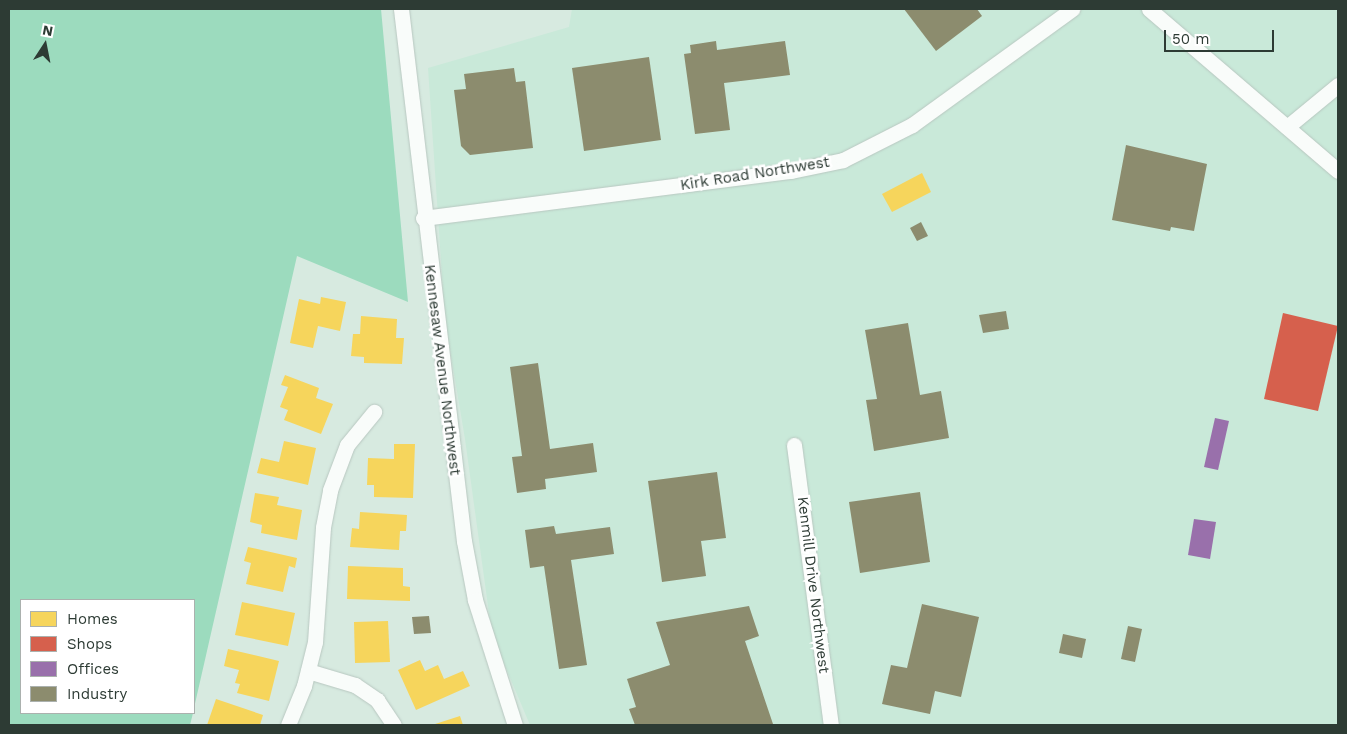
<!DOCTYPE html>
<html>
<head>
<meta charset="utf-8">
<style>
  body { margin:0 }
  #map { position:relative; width:1347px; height:734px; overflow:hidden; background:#d7eae0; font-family:"Work Sans",sans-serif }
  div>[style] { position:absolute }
  .built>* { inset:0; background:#c9e9d9 }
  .forest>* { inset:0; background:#9cdbbe }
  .homes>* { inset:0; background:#f6d55c }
  .shops>* { inset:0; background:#d6604d }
  .offices>* { inset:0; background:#9970ab }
  .industry>* { inset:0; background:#8c8c6e }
  .roads { filter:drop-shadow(0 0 1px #b8c7c0) drop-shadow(0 0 1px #b8c7c0) }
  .minor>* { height:15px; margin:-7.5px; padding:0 7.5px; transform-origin:7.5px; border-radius:7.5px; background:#f9fcfa }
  span { translate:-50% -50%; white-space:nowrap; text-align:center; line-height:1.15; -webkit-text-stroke:5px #fff; paint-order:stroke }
  .street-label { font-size:15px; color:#2d3b34 }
  .frame { position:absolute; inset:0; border:10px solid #2d3b34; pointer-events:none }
  .legend { position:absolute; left:20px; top:599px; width:175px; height:115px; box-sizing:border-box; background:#fff; border:1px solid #abb1ae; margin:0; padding:6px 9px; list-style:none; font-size:15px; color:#2d3b34 }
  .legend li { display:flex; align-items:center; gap:10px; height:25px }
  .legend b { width:25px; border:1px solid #abb1ae }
  .north { position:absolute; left:20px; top:20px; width:50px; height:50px; -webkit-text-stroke:4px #fff; paint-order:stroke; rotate:11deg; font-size:14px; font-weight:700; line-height:20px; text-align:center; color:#2d3b34 }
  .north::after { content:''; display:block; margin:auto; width:18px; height:22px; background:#2d3b34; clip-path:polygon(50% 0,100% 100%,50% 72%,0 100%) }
  .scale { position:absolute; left:1164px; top:30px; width:110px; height:22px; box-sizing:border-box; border:2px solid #2d3b34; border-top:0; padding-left:6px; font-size:15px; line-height:18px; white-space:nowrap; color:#2d3b34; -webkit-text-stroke:4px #fff; paint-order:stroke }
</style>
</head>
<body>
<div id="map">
  <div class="built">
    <div style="clip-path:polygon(572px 9px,1338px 9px,1338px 725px,530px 725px,492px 635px,465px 439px,445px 320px,428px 68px,569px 27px)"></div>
  </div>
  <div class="forest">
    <div style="clip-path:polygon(9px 9px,381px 9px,408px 302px,297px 256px,194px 708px,194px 600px,21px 600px,21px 713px,193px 713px,190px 725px,9px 725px)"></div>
  </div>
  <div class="homes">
    <div style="clip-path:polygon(922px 173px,931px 192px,892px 212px,882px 194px)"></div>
    <div style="clip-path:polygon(321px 297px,346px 302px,340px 331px,318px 326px,313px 348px,290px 343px,299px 299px,320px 304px)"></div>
    <div style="clip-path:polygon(361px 316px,397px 319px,396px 338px,404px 338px,402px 364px,364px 363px,364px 357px,351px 356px,353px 334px,360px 334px)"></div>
    <div style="clip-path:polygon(285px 375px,319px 388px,316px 398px,333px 404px,321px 434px,284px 420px,288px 410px,280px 407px,288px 387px,281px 385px)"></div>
    <div style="clip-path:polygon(284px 441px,316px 448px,308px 485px,257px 473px,261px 458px,279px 462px)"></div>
    <div style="clip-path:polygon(394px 444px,415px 444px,413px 498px,374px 497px,374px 485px,367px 485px,368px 458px,394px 459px)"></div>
    <div style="clip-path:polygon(255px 493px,279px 497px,277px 505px,302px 510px,297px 540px,261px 533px,262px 525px,250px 522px)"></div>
    <div style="clip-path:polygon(360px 512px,407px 515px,406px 531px,400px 531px,399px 550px,350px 547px,352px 528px,359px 529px)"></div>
    <div style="clip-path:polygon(248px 547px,297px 558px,295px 568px,289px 566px,283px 592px,246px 584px,251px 563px,244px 561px)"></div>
    <div style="clip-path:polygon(348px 566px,403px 568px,403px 586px,410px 587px,410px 601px,347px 599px)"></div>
    <div style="clip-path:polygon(242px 602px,295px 613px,288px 646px,235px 635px)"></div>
    <div style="clip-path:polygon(388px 621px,390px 662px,355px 663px,354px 622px)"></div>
    <div style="clip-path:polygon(228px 649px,279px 661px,269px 701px,237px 693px,240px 684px,235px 683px,239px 670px,224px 666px)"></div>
    <div style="clip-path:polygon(420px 660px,425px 671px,438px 665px,444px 679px,463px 671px,470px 686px,416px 710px,398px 670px)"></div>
    <div style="clip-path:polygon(216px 699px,263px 715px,260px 725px,207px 725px)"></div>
    <div style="clip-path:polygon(460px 716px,463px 725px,432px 725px)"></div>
  </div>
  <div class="shops">
    <div style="clip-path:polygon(1283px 313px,1338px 326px,1318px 411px,1264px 399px)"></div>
  </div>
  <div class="offices">
    <div style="clip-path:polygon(1215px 418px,1229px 421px,1218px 470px,1204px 467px)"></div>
    <div style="clip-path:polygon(1194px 519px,1216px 522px,1210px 559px,1188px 555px)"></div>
  </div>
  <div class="industry">
    <div style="clip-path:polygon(904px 9px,977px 9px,982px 16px,936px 51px)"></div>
    <div style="clip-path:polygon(716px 41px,717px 50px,785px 41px,790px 75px,724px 83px,730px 130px,695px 134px,684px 54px,691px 53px,690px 45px)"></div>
    <div style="clip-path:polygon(649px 57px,661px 140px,584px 151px,572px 68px)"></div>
    <div style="clip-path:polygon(514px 68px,516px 82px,525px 81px,533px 148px,470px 155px,461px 146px,454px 90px,466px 89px,464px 74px)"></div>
    <div style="clip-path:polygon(1126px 145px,1207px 164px,1194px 231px,1171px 227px,1170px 231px,1112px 220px)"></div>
    <div style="clip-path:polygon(921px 222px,928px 236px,917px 241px,910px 228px)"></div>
    <div style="clip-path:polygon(1006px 311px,1009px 329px,983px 333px,979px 315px)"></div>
    <div style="clip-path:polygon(908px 323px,920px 395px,941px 391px,949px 438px,874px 451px,866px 400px,877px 399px,865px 330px)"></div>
    <div style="clip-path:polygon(538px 363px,550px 449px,593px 443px,597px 472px,545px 479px,546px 489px,517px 493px,512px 457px,522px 456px,510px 367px)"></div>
    <div style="clip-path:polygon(717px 472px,726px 538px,701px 541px,706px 576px,662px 582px,648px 481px)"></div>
    <div style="clip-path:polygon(920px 492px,930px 562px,860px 573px,849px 502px)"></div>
    <div style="clip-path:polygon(554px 526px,556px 534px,610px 527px,614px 554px,571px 560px,587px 665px,559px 669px,544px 566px,530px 568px,525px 530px)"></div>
    <div style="clip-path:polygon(922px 604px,979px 617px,961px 697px,935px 691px,930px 714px,882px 704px,891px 665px,907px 668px)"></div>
    <div style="clip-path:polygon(749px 606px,759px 636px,745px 641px,773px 724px,635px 725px,629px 709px,636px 707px,627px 679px,670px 665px,656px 622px)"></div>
    <div style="clip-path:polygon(429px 616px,431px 633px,414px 634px,412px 617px)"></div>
    <div style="clip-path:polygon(1128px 626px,1142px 629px,1135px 662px,1121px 659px)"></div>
    <div style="clip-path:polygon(1063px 634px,1086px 639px,1082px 658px,1059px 653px)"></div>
  </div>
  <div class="roads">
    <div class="minor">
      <div style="left:401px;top:9px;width:536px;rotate:83.25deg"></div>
      <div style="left:464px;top:541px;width:60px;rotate:79.4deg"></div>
      <div style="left:475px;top:600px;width:131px;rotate:72.3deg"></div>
      <div style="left:1149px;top:9px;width:249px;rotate:40.6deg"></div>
      <div style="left:1287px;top:127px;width:66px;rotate:-39.5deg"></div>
      <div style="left:423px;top:218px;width:371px;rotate:-7.3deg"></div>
      <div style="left:791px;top:171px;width:53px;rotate:-11.9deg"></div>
      <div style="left:843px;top:160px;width:77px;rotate:-26.9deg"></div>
      <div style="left:912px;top:125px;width:198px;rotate:-35.9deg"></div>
      <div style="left:794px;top:445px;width:282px;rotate:82.5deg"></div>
      <div style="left:308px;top:671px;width:49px;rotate:16.6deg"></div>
      <div style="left:355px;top:685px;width:27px;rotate:34deg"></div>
      <div style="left:377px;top:700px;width:30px;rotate:56deg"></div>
      <div style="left:288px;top:725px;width:42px;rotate:-67.7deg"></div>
      <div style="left:304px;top:686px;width:45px;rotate:-76deg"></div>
      <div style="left:315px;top:642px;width:115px;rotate:-86deg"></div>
      <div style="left:323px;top:527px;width:38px;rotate:-79deg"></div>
      <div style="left:330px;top:490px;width:48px;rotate:-69.3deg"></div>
      <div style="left:347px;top:445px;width:43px;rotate:-50.7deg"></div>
    </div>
  </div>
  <div class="street-label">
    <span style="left:755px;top:174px;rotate:-9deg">Kirk Road Northwest</span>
    <span style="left:442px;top:370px;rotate:83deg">Kennesaw Avenue Northwest</span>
    <span style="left:813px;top:585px;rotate:83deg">Kenmill Drive Northwest</span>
  </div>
  <div class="frame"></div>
  <ul class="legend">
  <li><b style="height:14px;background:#f6d55c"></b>Homes</li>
  <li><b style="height:14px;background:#d6604d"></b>Shops</li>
  <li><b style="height:14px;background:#9970ab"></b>Offices</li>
  <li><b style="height:14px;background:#8c8c6e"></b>Industry</li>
  </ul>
  <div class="north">N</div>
  <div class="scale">50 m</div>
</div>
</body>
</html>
